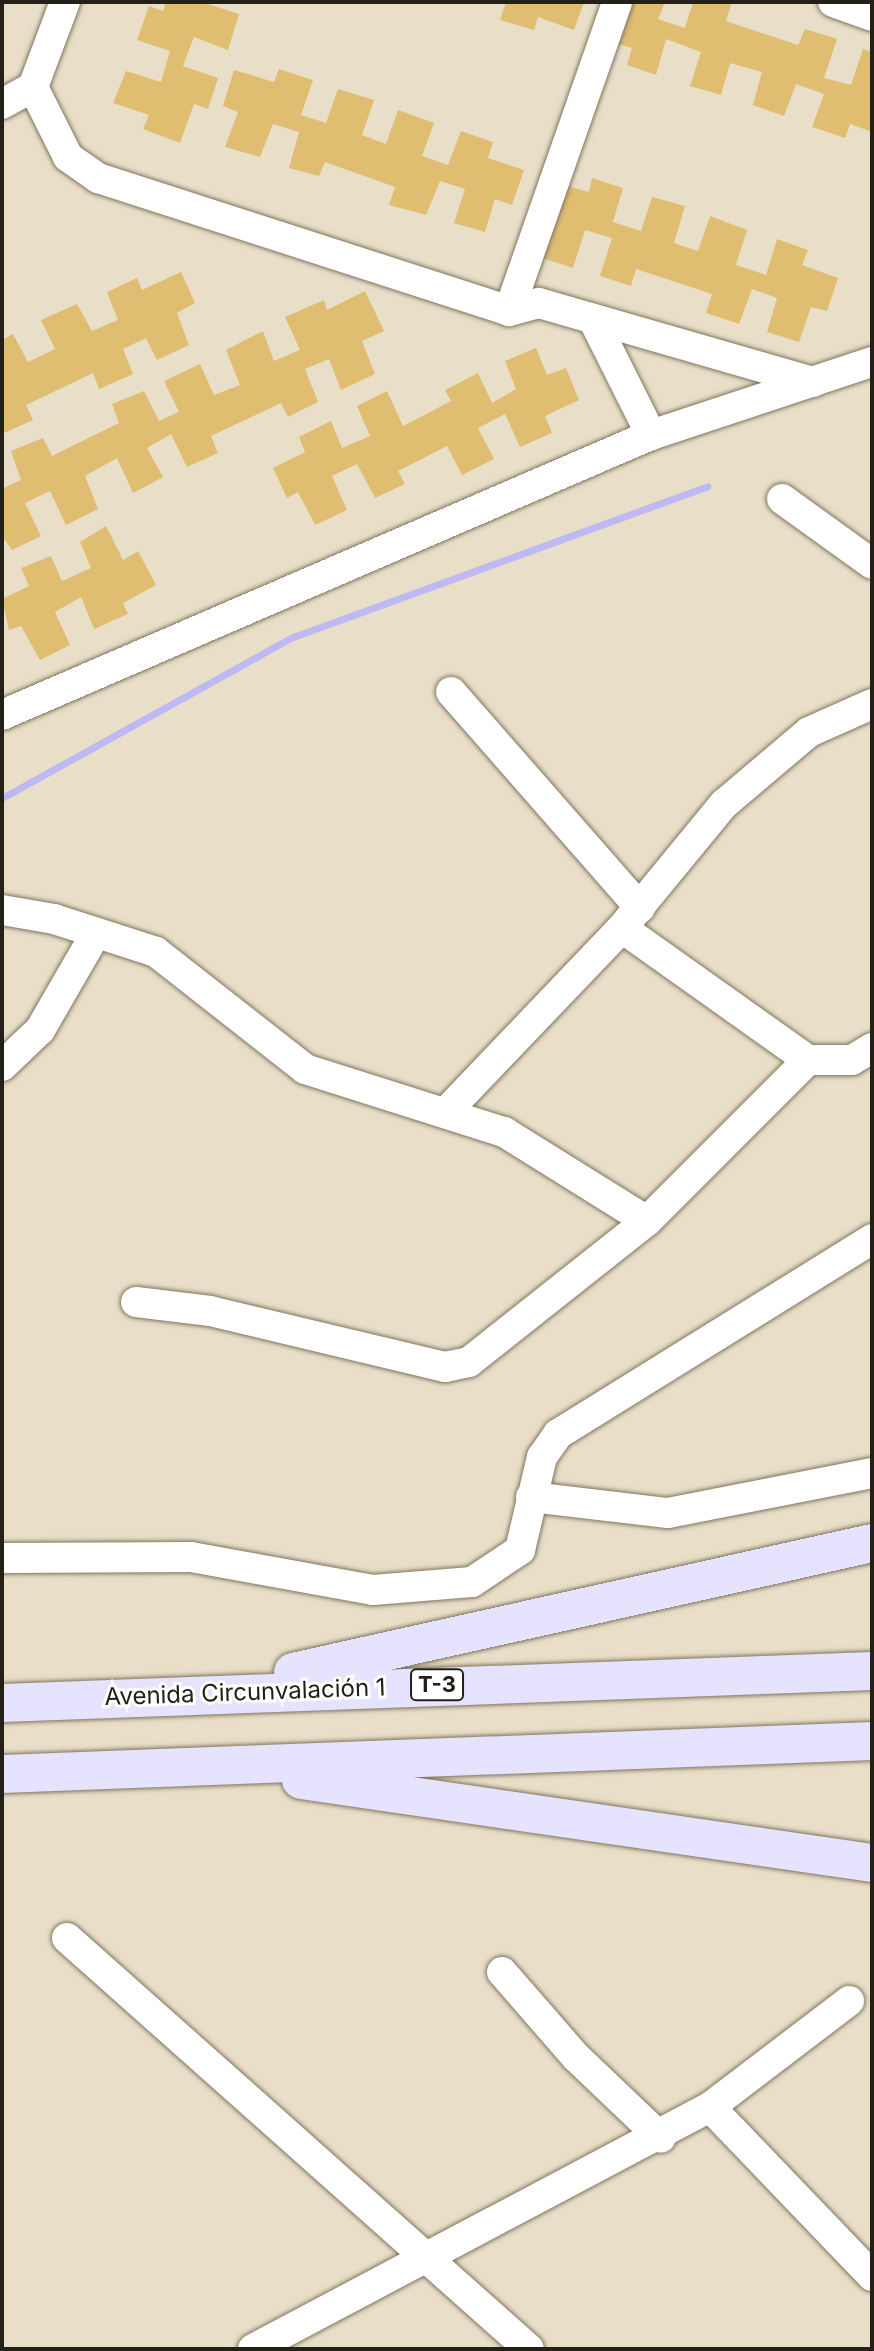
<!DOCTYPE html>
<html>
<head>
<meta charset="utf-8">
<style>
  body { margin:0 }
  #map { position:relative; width:874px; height:2351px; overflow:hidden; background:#e9dec7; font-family:Inter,sans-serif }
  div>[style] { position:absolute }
  .stream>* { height:7px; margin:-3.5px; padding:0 3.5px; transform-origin:3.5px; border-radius:3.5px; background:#beb9f3 }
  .building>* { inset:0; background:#dfbe72 }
  .roads { filter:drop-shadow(0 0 2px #807661) drop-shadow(0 0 2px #807661) }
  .minor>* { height:30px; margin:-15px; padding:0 15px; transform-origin:15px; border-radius:15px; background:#fff }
  .major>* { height:38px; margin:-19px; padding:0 19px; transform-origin:19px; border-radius:19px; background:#e5e3fd }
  span { translate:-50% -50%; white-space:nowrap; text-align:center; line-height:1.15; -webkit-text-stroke:6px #fff; paint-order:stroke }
  .shield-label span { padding:2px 6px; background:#fff; border:2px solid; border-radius:6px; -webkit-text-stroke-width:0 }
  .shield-label { font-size:22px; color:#232017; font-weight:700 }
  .street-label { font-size:24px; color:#232017 }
  .frame { position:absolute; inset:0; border:4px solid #232017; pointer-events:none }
</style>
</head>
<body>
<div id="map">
  <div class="stream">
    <div style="left:2px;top:798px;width:333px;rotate:-29deg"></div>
    <div style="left:293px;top:637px;width:441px;rotate:-20deg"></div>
  </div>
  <div class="building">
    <div style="clip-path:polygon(166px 2px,202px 2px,239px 14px,228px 50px,194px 37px,183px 66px,218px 78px,208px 109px,194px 104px,180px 143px,143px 129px,149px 115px,113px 103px,126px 71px,161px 82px,170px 51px,137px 40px,149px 6px,163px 11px)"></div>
    <div style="clip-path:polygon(506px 2px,584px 2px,574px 30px,538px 17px,534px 30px,500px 20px)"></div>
    <div style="clip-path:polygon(631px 2px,665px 2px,658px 19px,685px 28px,693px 2px,732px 2px,726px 21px,798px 45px,805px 29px,837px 39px,824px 78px,851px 85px,863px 49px,872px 52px,872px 132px,850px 124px,845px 138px,812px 127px,824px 94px,796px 84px,784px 116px,753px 105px,762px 72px,730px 63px,721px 95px,690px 86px,701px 52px,666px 39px,656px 75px,627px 65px,632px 48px,609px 41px)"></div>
    <div style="clip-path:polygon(279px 69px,313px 80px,301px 115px,326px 123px,338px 89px,374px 100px,362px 135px,386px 144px,398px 110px,434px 123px,422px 156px,448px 165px,461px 131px,493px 142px,488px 158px,524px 170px,512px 205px,495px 199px,485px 232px,454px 223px,465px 189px,440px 181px,426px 215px,389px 205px,395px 187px,325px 162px,319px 176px,289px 168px,299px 132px,273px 124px,260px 157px,225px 147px,238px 112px,223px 106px,234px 70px,274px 82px)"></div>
    <div style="clip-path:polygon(592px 178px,623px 188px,613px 222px,641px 231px,652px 197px,685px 206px,674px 243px,698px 251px,710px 216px,747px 230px,736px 265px,766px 275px,777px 239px,808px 250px,802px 265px,838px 278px,827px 311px,811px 307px,799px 342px,767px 332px,777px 298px,752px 289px,739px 324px,706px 313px,712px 294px,636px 269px,631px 286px,600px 276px,612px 238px,585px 230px,573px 268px,539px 257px,559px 184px,589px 192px)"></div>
    <div style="clip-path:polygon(181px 272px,195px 303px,177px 313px,189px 345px,157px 360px,146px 338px,123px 349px,133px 374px,99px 389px,93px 373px,26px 405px,33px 420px,2px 434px,2px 340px,13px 334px,28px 362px,55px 349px,41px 320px,77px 304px,92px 331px,118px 320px,107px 292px,137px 278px,142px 290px)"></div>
    <div style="clip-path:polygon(365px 291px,384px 331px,362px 341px,375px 374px,341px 390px,329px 359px,305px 369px,318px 402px,288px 417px,281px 403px,211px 436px,218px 453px,187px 467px,171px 434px,147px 448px,163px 477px,133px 493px,117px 458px,85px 476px,98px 509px,66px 525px,50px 491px,25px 503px,41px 536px,12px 550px,2px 536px,2px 489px,21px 480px,11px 451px,43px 438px,52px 456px,119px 423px,112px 404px,144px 391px,159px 421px,179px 412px,164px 381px,200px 364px,214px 395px,240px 385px,226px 350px,263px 331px,274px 361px,300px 350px,285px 317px,324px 300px,327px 310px)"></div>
    <div style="clip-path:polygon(536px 348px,547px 375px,566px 368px,579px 400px,545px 416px,552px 433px,520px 447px,505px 414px,478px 428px,494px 459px,462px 475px,447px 446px,398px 471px,405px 484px,375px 498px,357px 464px,332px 476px,347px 510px,315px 525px,298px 492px,287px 498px,273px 468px,305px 452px,299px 437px,331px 421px,342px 448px,370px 436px,357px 406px,387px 391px,403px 426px,451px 401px,445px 390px,478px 373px,492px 403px,516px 389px,505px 361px)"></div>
    <div style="clip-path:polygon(106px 526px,123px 560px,138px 551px,156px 585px,123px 603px,128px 614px,94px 629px,81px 597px,55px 612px,70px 645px,40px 660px,21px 626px,9px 630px,2px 599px,29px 586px,21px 568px,51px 556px,62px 581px,91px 568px,80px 542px)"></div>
  </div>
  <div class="roads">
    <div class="minor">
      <div style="left:833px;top:2px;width:41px;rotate:19.7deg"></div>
      <div style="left:33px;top:87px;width:78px;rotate:63.4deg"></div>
      <div style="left:68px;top:157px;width:37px;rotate:35deg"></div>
      <div style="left:98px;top:178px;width:432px;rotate:17.9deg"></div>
      <div style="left:509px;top:311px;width:31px;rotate:-15deg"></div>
      <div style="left:539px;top:303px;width:285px;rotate:16.1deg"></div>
      <div style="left:2px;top:104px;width:35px;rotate:-29deg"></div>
      <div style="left:33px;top:87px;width:91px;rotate:-69.4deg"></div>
      <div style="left:509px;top:311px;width:327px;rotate:-70.7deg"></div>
      <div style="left:593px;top:319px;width:130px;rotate:63.4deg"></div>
      <div style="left:782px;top:499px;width:111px;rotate:35.8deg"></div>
      <div style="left:451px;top:692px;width:287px;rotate:48.8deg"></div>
      <div style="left:2px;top:715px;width:707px;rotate:-23.34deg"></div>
      <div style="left:651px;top:435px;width:233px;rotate:-18.3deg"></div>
      <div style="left:2px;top:910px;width:53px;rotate:9.8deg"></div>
      <div style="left:54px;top:919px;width:107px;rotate:17.9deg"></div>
      <div style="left:156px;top:952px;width:189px;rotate:38.1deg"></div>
      <div style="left:305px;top:1069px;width:209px;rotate:17.6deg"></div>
      <div style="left:504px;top:1132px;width:168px;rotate:31.9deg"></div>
      <div style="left:622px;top:928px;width:228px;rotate:35.4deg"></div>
      <div style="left:808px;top:1060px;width:44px"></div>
      <div style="left:852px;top:1060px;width:23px;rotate:-31deg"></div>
      <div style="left:2px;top:1066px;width:52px;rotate:-43.5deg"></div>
      <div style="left:40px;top:1030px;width:112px;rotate:-60deg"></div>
      <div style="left:446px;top:1112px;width:255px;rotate:-46.3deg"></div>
      <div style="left:622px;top:928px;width:161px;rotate:-50.6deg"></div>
      <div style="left:724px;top:804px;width:111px;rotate:-40.3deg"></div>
      <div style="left:809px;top:732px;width:69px;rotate:-24deg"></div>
      <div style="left:136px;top:1302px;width:75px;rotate:6.9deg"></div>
      <div style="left:210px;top:1311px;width:242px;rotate:13.4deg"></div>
      <div style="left:445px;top:1367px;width:25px;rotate:-12deg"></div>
      <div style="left:469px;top:1362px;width:227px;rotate:-38.4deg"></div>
      <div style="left:647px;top:1221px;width:228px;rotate:-45deg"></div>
      <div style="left:531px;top:1497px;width:138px;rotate:6.7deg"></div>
      <div style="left:668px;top:1513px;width:208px;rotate:-11.1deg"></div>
      <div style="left:2px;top:1558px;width:189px;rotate:-0.3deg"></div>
      <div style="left:191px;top:1557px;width:185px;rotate:10.3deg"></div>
      <div style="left:373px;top:1590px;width:99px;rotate:-4.6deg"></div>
      <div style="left:472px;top:1582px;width:58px;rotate:-33.7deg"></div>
      <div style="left:520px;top:1550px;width:96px;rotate:-76.7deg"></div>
      <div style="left:542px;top:1457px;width:28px;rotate:-55deg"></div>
      <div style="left:558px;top:1434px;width:370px;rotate:-31.8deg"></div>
      <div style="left:67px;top:1938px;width:618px;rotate:41.66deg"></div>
      <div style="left:502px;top:1972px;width:113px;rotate:49deg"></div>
      <div style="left:576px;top:2057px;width:117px;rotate:43.6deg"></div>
      <div style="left:710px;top:2107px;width:175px;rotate:-37.3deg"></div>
      <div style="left:253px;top:2349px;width:517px;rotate:-27.9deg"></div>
      <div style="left:710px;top:2107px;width:234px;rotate:46.2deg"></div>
    </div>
    <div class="major">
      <div style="left:293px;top:1672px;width:593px;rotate:-12.56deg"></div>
      <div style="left:2px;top:1703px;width:871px;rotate:-2.11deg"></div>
      <div style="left:2px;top:1774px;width:871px;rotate:-2.17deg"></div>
      <div style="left:301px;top:1780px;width:577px;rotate:8.27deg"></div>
    </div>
  </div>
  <div class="shield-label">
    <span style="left:437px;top:1685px">T-3</span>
  </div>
  <div class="street-label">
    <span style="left:245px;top:1692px;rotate:-2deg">Avenida Circunvalación 1</span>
  </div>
  <div class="frame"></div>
</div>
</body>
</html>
